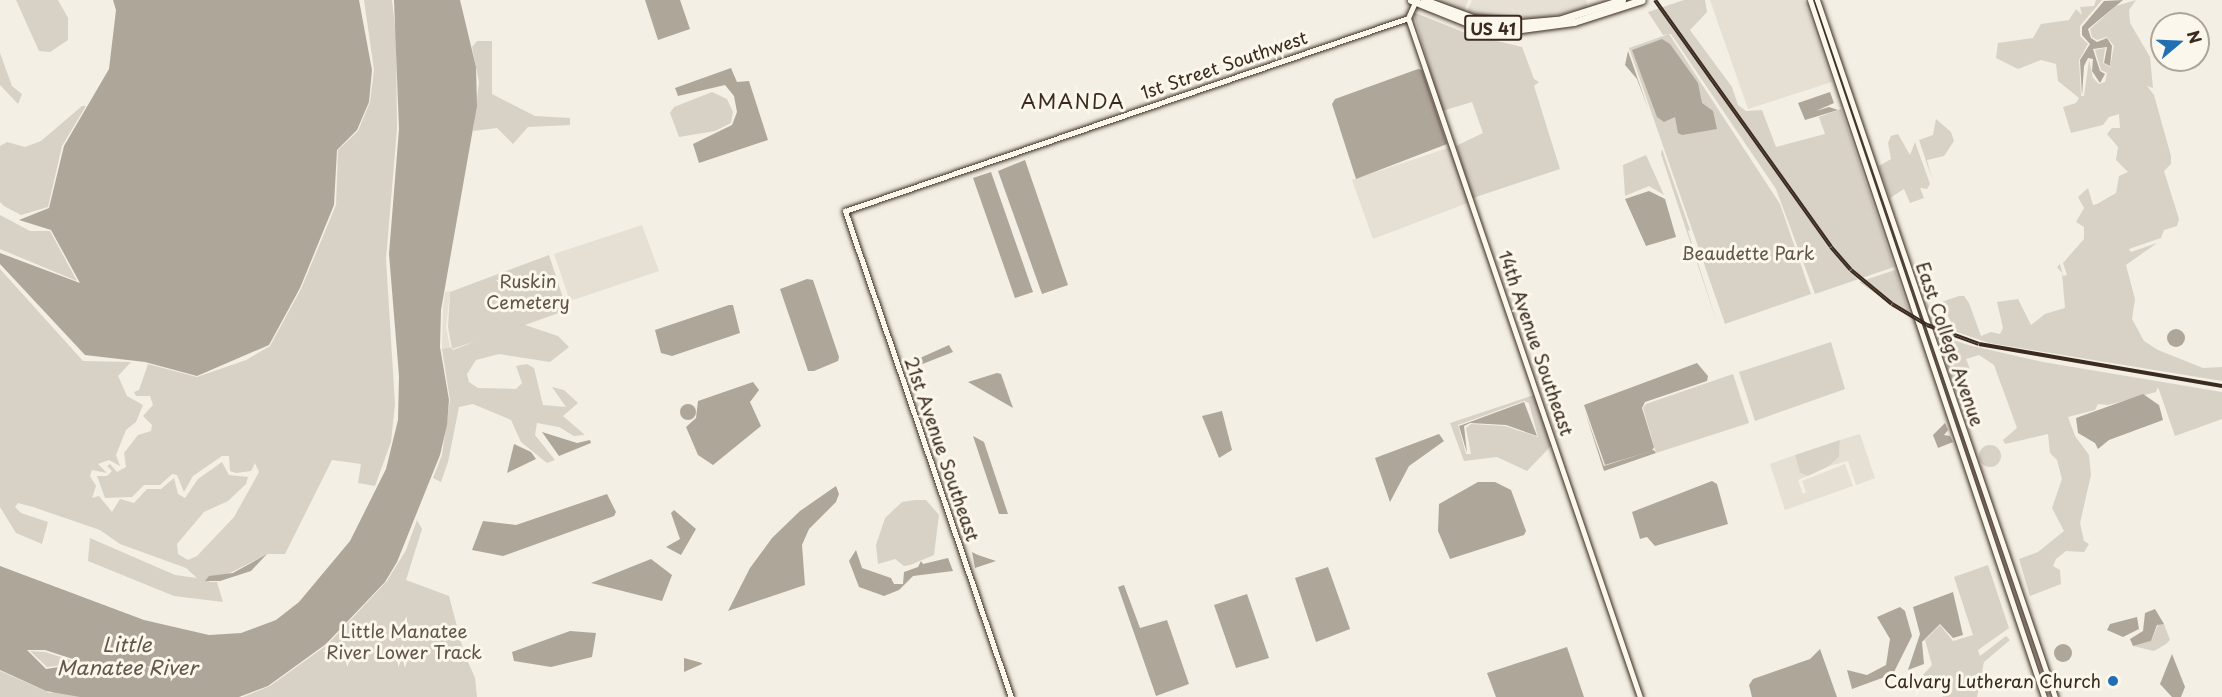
<!DOCTYPE html>
<html>
<head>
<meta charset="utf-8">
<style>
  body { margin:0 }
  #map { position:relative; width:2222px; height:697px; overflow:hidden; background:#f3efe4; font-family:"Playpen Sans",sans-serif }
  div>[style] { position:absolute }
  .built>* { inset:0; background:#e5dfd4 }
  .green>* { inset:0; background:#d8d1c6 }
  .round { border-radius:50% }
  .water>* { inset:0; background:#afa69a }
  .roads { filter:drop-shadow(0 0 2px #3b2a1e) drop-shadow(0 0 2px #3b2a1e) }
  .tertiary>* { height:5px; margin:-2.5px; padding:0 2.5px; transform-origin:2.5px; border-radius:2.5px; background:#fbf7ec }
  .secondary>* { height:5px; margin:-2.5px; padding:0 2.5px; transform-origin:2.5px; border-radius:2.5px; background:#fbf7ec }
  .primary>* { height:7px; margin:-3.5px; padding:0 3.5px; transform-origin:3.5px; border-radius:3.5px; background:#fbf7ec }
  .rail>* { height:4px; margin-top:-2px; transform-origin:0; background:repeating-linear-gradient(90deg,#fbf7ec 0 4.5px,#3b2a1e 0 9px); box-sizing:border-box; border-block:2px solid #3b2a1e }
  .dots>* { width:16px; height:16px; translate:-50% -50%; box-sizing:border-box; border:3px solid #fbf7ec; border-radius:50% }
  span { translate:-50% -50%; white-space:nowrap; text-align:center; line-height:1.15; -webkit-text-stroke:6px #fbf7ec; paint-order:stroke }
  .shield-label span { padding:2px 4px; background:#fbf7ec; border:2px solid; border-radius:4px; -webkit-text-stroke-width:0 }
  .shield-label { font-size:16px; color:#3b2a1e; font-weight:700 }
  .street-label { font-size:18px; color:#3b2a1e }
  .park-label { font-size:18px; color:#625448 }
  .poi-label { font-size:18px; color:#3b2a1e }
  .right { translate:-100% -50%; text-align:right }
  .neighbourhood-label { font-size:20px; color:#3b2a1e; letter-spacing:1.5px }
  .water-label { font-size:20px; color:#645549; font-style:italic }
  .north { position:absolute; left:2150px; top:12px; width:60px; height:60px; box-sizing:border-box; background:#fbf7ec; border:2px solid #aea59a; border-radius:50%; rotate:71deg; font-size:16px; font-weight:700; line-height:24px; text-align:center; color:#3b2a1e }
  .north::after { content:''; display:block; margin:auto; width:21px; height:27px; background:#1f6fb2; clip-path:polygon(50% 0,100% 100%,50% 72%,0 100%) }
</style>
</head>
<body>
<div id="map">
  <div class="built">
    <div style="clip-path:polygon(1432px 0,1468px 0,1464px 11px)"></div>
    <div style="clip-path:polygon(1472px 0,1586px 0,1588px 7px,1548px 18px,1513px 20px,1467px 12px)"></div>
    <div style="clip-path:polygon(1710px 0,1804px 0,1832px 82px,1748px 109px)"></div>
    <div style="clip-path:polygon(1451px 147px,1470px 202px,1373px 239px,1352px 180px)"></div>
    <div style="clip-path:polygon(642px 225px,659px 271px,570px 301px,554px 254px)"></div>
    <div style="clip-path:polygon(450px 291px,446px 327px,450px 347px,442px 349px,443px 307px,445px 292px)"></div>
    <div style="clip-path:polygon(1860px 434px,1875px 478px,1856px 485px,1848px 461px,1829px 466px,1839px 457px,1840px 440px)"></div>
    <div style="clip-path:polygon(1795px 455px,1800px 473px,1808px 476px,1798px 480px,1803px 494px,1806px 492px,1802px 481px,1845px 464px,1853px 486px,1785px 510px,1770px 464px)"></div>
  </div>
  <div class="green">
    <div style="clip-path:polygon(16px 0,58px 0,68px 18px,68px 40px,50px 52px,39px 51px)"></div>
    <div style="clip-path:polygon(364px 0,392px 0,396px 35px,397px 129px,386px 259px,395px 404px,391px 442px,375px 486px,358px 483px,361px 464px,332px 460px,285px 554px,267px 554px,224px 576px,209px 576px,209px 582px,217px 582px,223px 602px,174px 596px,88px 561px,90px 538px,175px 575px,197px 578px,186px 568px,120px 544px,100px 530px,33px 507px,18px 503px,15px 507px,21px 513px,48px 522px,42px 544px,16px 533px,0 507px,0 269px,83px 361px,131px 362px,118px 376px,127px 396px,143px 405px,136px 422px,126px 430px,116px 455px,120px 466px,109px 460px,98px 464px,107px 473px,92px 470px,90px 476px,96px 486px,92px 498px,99px 496px,112px 512px,120px 499px,134px 503px,147px 489px,161px 489px,174px 478px,178px 494px,185px 498px,198px 479px,222px 462px,229px 475px,248px 477px,246px 484px,228px 501px,204px 512px,177px 544px,178px 554px,188px 560px,197px 556px,234px 517px,259px 472px,255px 463px,251px 471px,236px 473px,230px 471px,229px 456px,222px 456px,193px 476px,184px 492px,177px 475px,172px 474px,160px 485px,144px 485px,132px 497px,105px 498px,97px 476px,107px 476px,112px 471px,107px 466px,110px 464px,117px 472px,126px 467px,124px 453px,138px 435px,151px 431px,152px 425px,143px 416px,153px 405px,150px 396px,136px 396px,134px 392px,139px 390px,148px 364px,197px 377px,246px 360px,270px 346px,301px 289px,336px 205px,338px 150px,358px 131px,370px 102px,374px 70px)"></div>
    <div style="clip-path:polygon(1684px 0,1705px 0,1707px 12px,1690px 30px,1732px 87px,1738px 105px,1746px 111px,1762px 110px,1776px 147px,1825px 134px,1819px 117px,1841px 109px,1894px 267px,1815px 294px,1776px 189px,1671px 34px,1663px 35px,1648px 12px)"></div>
    <div style="clip-path:polygon(2096px 0,2102px 0,2080px 26px,2080px 36px,2088px 44px,2079px 60px,2081px 96px,2084px 96px,2089px 60px,2093px 78px,2099px 84px,2105px 82px,2107px 73px,2101px 70px,2095px 50px,2105px 48px,2103px 63px,2110px 67px,2114px 46px,2107px 37px,2097px 40px,2092px 37px,2090px 29px,2116px 6px,2136px 0,2129px 10px,2130px 23px,2150px 57px,2153px 88px,2147px 86px,2154px 95px,2171px 156px,2171px 164px,2164px 171px,2179px 219px,2177px 226px,2164px 230px,2161px 238px,2129px 249px,2131px 252px,2157px 243px,2126px 265px,2135px 299px,2132px 319px,2144px 341px,2158px 350px,2203px 368px,2222px 367px,2222px 381px,1989px 343px,1948px 329px,1951px 322px,1941px 302px,1959px 296px,1964px 296px,1969px 303px,1981px 336px,1991px 332px,2000px 334px,2003px 328px,1997px 302px,2018px 299px,2031px 325px,2045px 314px,2065px 308px,2062px 273px,2057px 267px,2060px 264px,2063px 276px,2067px 275px,2063px 263px,2084px 239px,2084px 227px,2076px 222px,2084px 208px,2078px 197px,2088px 188px,2093px 205px,2097px 204px,2116px 193px,2119px 176px,2128px 172px,2116px 160px,2118px 147px,2107px 134px,2112px 128px,2120px 128px,2119px 114px,2109px 117px,2103px 125px,2071px 133px,2063px 107px,2076px 103px,2079px 98px,2058px 81px,2056px 64px,2041px 60px,2018px 69px,1996px 58px,1998px 43px,2033px 38px,2041px 24px,2069px 20px,2076px 9px,2082px 15px,2080px 7px,2094px 6px)"></div>
    <div style="clip-path:polygon(1413px 12px,1468px 34px,1522px 47px,1534px 79px,1539px 82px,1534px 86px,1560px 169px,1473px 198px,1456px 146px,1483px 133px,1472px 102px,1442px 111px)"></div>
    <div style="clip-path:polygon(1669px 34px,1780px 204px,1811px 294px,1725px 324px,1629px 48px)"></div>
    <div style="clip-path:polygon(477px 41px,492px 41px,492px 94px,535px 116px,570px 118px,570px 125px,528px 127px,513px 144px,497px 128px,473px 131px,479px 82px,472px 47px)"></div>
    <div style="clip-path:polygon(0 53px,12px 86px,22px 94px,18px 104px,0 85px)"></div>
    <div style="clip-path:polygon(712px 92px,727px 99px,733px 112px,731px 123px,715px 131px,679px 137px,670px 113px,674px 107px)"></div>
    <div style="clip-path:polygon(82px 106px,86px 106px,62px 146px,48px 207px,21px 215px,4px 206px,0 202px,0 146px,7px 142px,25px 147px,41px 141px)"></div>
    <div style="clip-path:polygon(1936px 119px,1951px 132px,1954px 141px,1944px 156px,1927px 160px,1932px 179px,1919px 140px,1933px 135px)"></div>
    <div style="clip-path:polygon(1898px 134px,1910px 155px,1915px 142px,1930px 184px,1927px 189px,1920px 188px,1924px 198px,1910px 203px,1904px 189px,1890px 198px,1879px 166px,1891px 159px,1888px 143px,1891px 136px)"></div>
    <div style="clip-path:polygon(1662px 149px,1690px 230px,1688px 231px,1718px 326px,1661px 154px)"></div>
    <div style="clip-path:polygon(1646px 155px,1664px 195px,1649px 186px,1625px 196px,1623px 165px)"></div>
    <div style="clip-path:polygon(0 215px,30px 231px,50px 231px,77px 281px,0 249px)"></div>
    <div style="clip-path:polygon(549px 255px,567px 310px,525px 325px,558px 336px,569px 347px,550px 362px,499px 354px,476px 360px,467px 374px,469px 382px,478px 388px,516px 389px,522px 383px,516px 366px,527px 364px,534px 368px,543px 405px,566px 407px,552px 387px,564px 390px,578px 403px,563px 416px,585px 435px,574px 436px,559px 427px,537px 423px,535px 435px,555px 460px,547px 463px,521px 442px,511px 420px,473px 404px,459px 407px,448px 462px,441px 482px,433px 478px,442px 455px,450px 400px,442px 349px,450px 347px,453px 350px,476px 341px,452px 349px,448px 327px,450px 292px)"></div>
    <div style="clip-path:polygon(1895px 270px,1911px 318px,1859px 282px)"></div>
    <div style="clip-path:polygon(1936px 334px,1968px 345px,2043px 362px,2222px 392px,2222px 419px,2175px 436px,2158px 387px,2156px 392px,2108px 405px,2098px 404px,2095px 410px,2068px 417px,2075px 436px,2089px 455px,2091px 475px,2080px 523px,2084px 541px,2089px 544px,2084px 552px,2066px 551px,2056px 559px,2053px 566px,2060px 570px,2061px 584px,2030px 596px,2019px 559px,2038px 552px,2064px 531px,2052px 508px,2062px 479px,2057px 460px,2050px 453px,2048px 434px,2005px 444px,2003px 440px,2017px 428px,1994px 365px,1979px 355px,1966px 359px,1971px 372px,1951px 378px)"></div>
    <div style="clip-path:polygon(1831px 342px,1845px 389px,1755px 421px,1739px 372px)"></div>
    <div style="clip-path:polygon(1733px 374px,1749px 423px,1656px 453px,1643px 408px,1646px 404px)"></div>
    <div style="clip-path:polygon(evenodd,1534px 395px,1551px 446px,1527px 471px,1497px 457px,1464px 461px,1450px 423px,1534px 395px,1524px 401px,1529px 403px,1538px 437px,1505px 426px,1471px 424px,1466px 428px,1471px 454px,1466px 454px,1458px 425px,1524px 401px)"></div>
    <div style="clip-path:polygon(1840px 440px,1839px 457px,1829px 466px,1808px 476px,1800px 473px,1795px 455px)"></div>
    <div class="round" style="left:1979px;top:445px;width:22px;height:22px"></div>
    <div style="clip-path:polygon(915px 500px,926px 500px,939px 515px,934px 555px,910px 565px,904px 566px,895px 559px,878px 564px,876px 545px,885px 518px,902px 502px)"></div>
    <div style="clip-path:polygon(417px 520px,422px 529px,406px 580px,449px 596px,464px 653px,475px 678px,477px 697px,243px 697px,270px 686px,327px 645px,387px 581px,406px 550px)"></div>
    <div style="clip-path:polygon(1988px 565px,2009px 628px,1978px 650px,1980px 656px,2006px 636px,2010px 640px,1984px 662px,1977px 697px,1943px 697px,1936px 681px,1923px 675px,1932px 665px,1925px 640px,1940px 625px,1953px 641px,1973px 635px,1954px 577px)"></div>
    <div style="clip-path:polygon(2159px 623px,2164px 624px,2170px 640px,2166px 644px,2154px 651px,2133px 646px,2151px 641px)"></div>
    <div style="clip-path:polygon(30px 651px,45px 652px,80px 663px,47px 667px)"></div>
    <div style="clip-path:polygon(127px 667px,138px 697px,0 697px,0 671px,50px 693px)"></div>
  </div>
  <div class="water">
    <div style="clip-path:polygon(113px 0,359px 0,372px 70px,369px 102px,357px 130px,337px 150px,334px 205px,300px 288px,269px 345px,197px 376px,145px 362px,85px 355px,0 264px,0 253px,80px 283px,51px 230px,19px 220px,49px 208px,64px 146px,109px 69px,116px 10px)"></div>
    <div style="clip-path:polygon(evenodd,394px 0,460px 0,476px 67px,477px 106px,441px 310px,440px 347px,449px 400px,447px 425px,440px 455px,397px 562px,385px 582px,326px 644px,268px 686px,239px 697px,80px 697px,46px 691px,0 670px,0 566px,144px 620px,209px 635px,241px 633px,276px 620px,299px 602px,350px 541px,386px 469px,398px 420px,399px 376px,389px 254px,399px 129px,394px 0,27px 650px,45px 650px,85px 663px,46px 669px,27px 650px)"></div>
    <div style="clip-path:polygon(645px 0,680px 0,690px 29px,658px 40px)"></div>
    <div style="clip-path:polygon(2123px 0,2088px 29px,2091px 38px,2097px 42px,2107px 38px,2112px 46px,2110px 66px,2104px 63px,2107px 47px,2093px 49px,2100px 71px,2105px 74px,2100px 83px,2092px 71px,2093px 59px,2088px 58px,2084px 66px,2082px 96px,2080px 60px,2090px 44px,2082px 35px,2082px 27px,2104px 1px)"></div>
    <div style="clip-path:polygon(1662px 39px,1670px 44px,1698px 83px,1702px 103px,1713px 111px,1717px 129px,1682px 135px,1678px 133px,1675px 117px,1664px 122px,1657px 117px,1632px 50px)"></div>
    <div style="clip-path:polygon(1628px 51px,1649px 111px,1637px 79px,1625px 65px)"></div>
    <div style="clip-path:polygon(731px 68px,737px 82px,749px 81px,768px 140px,699px 163px,693px 144px,732px 125px,737px 112px,734px 96px,725px 85px,678px 96px,675px 88px)"></div>
    <div style="clip-path:polygon(1418px 69px,1422px 70px,1447px 144px,1356px 179px,1332px 104px,1335px 99px)"></div>
    <div style="clip-path:polygon(1830px 92px,1834px 103px,1816px 111px,1829px 107px,1838px 110px,1805px 120px,1798px 103px)"></div>
    <div style="clip-path:polygon(1025px 160px,1068px 285px,1042px 294px,998px 171px)"></div>
    <div style="clip-path:polygon(991px 172px,1033px 292px,1015px 298px,973px 178px)"></div>
    <div style="clip-path:polygon(1649px 191px,1665px 199px,1676px 237px,1646px 246px,1625px 199px)"></div>
    <div style="clip-path:polygon(807px 279px,813px 280px,839px 357px,838px 361px,814px 371px,808px 371px,780px 289px)"></div>
    <div style="clip-path:polygon(729px 305px,733px 305px,740px 333px,672px 356px,661px 353px,655px 330px)"></div>
    <div class="round" style="left:2167px;top:329px;width:18px;height:18px"></div>
    <div style="clip-path:polygon(949px 345px,953px 352px,920px 365px,920px 358px)"></div>
    <div style="clip-path:polygon(1697px 363px,1708px 376px,1707px 381px,1645px 402px,1642px 408px,1654px 447px,1652px 451px,1605px 465px,1584px 405px)"></div>
    <div style="clip-path:polygon(997px 373px,1001px 374px,1013px 408px,968px 382px)"></div>
    <div style="clip-path:polygon(753px 382px,759px 390px,750px 402px,761px 426px,713px 465px,698px 455px,686px 427px,696px 418px,698px 401px)"></div>
    <div style="clip-path:polygon(2143px 394px,2159px 405px,2163px 420px,2109px 440px,2098px 449px,2095px 443px,2078px 433px,2076px 418px)"></div>
    <div style="clip-path:polygon(1524px 402px,1537px 436px,1506px 425px,1470px 423px,1464px 426px,1467px 453px,1459px 426px)"></div>
    <div class="round" style="left:680px;top:404px;width:16px;height:16px"></div>
    <div style="clip-path:polygon(1222px 411px,1232px 450px,1219px 458px,1202px 416px)"></div>
    <div style="clip-path:polygon(1585px 412px,1604px 466px,1654px 450px,1656px 453px,1604px 471px)"></div>
    <div style="clip-path:polygon(1945px 423px,1948px 430px,1944px 435px,1950px 436px,1953px 442px,1938px 448px,1933px 435px)"></div>
    <div style="clip-path:polygon(542px 432px,577px 443px,590px 440px,591px 443px,559px 456px)"></div>
    <div style="clip-path:polygon(1439px 434px,1444px 441px,1409px 466px,1390px 502px,1375px 458px)"></div>
    <div style="clip-path:polygon(973px 436px,984px 442px,1008px 514px,999px 514px)"></div>
    <div style="clip-path:polygon(514px 444px,531px 452px,536px 459px,507px 473px)"></div>
    <div style="clip-path:polygon(1712px 481px,1717px 484px,1728px 524px,1655px 546px,1647px 537px,1640px 539px,1632px 512px)"></div>
    <div style="clip-path:polygon(1478px 482px,1495px 482px,1511px 490px,1526px 531px,1524px 535px,1450px 559px,1438px 531px,1439px 504px)"></div>
    <div style="clip-path:polygon(836px 486px,839px 494px,836px 502px,809px 529px,802px 545px,805px 585px,728px 611px,750px 568px,772px 538px,800px 511px)"></div>
    <div style="clip-path:polygon(607px 494px,616px 512px,614px 516px,503px 556px,472px 550px,483px 521px,516px 525px)"></div>
    <div style="clip-path:polygon(674px 510px,696px 529px,681px 555px,666px 547px,680px 539px,671px 513px)"></div>
    <div style="clip-path:polygon(856px 550px,862px 568px,891px 578px,894px 584px,903px 584px,904px 572px,918px 567px,921px 561px,923px 564px,948px 558px,953px 571px,913px 576px,899px 590px,884px 596px,859px 587px,849px 561px)"></div>
    <div style="clip-path:polygon(972px 552px,978px 555px,996px 561px,975px 568px)"></div>
    <div style="clip-path:polygon(267px 554px,251px 571px,220px 581px,205px 581px,209px 576px,233px 573px)"></div>
    <div style="clip-path:polygon(651px 559px,672px 575px,662px 601px,591px 583px)"></div>
    <div style="clip-path:polygon(1328px 567px,1350px 629px,1316px 642px,1295px 578px)"></div>
    <div style="clip-path:polygon(1124px 585px,1140px 628px,1167px 620px,1189px 684px,1156px 696px,1118px 587px)"></div>
    <div style="clip-path:polygon(1953px 592px,1963px 635px,1953px 638px,1940px 624px,1922px 642px,1924px 664px,1908px 670px,1920px 634px,1913px 607px)"></div>
    <div style="clip-path:polygon(1247px 594px,1269px 658px,1236px 668px,1214px 605px)"></div>
    <div style="clip-path:polygon(1900px 607px,1905px 611px,1912px 636px,1893px 674px,1852px 689px,1847px 670px,1867px 675px,1886px 665px,1890px 639px,1877px 617px)"></div>
    <div style="clip-path:polygon(2155px 609px,2164px 624px,2157px 625px,2151px 641px,2133px 646px,2130px 639px,2143px 631px,2145px 613px)"></div>
    <div style="clip-path:polygon(2137px 617px,2139px 629px,2123px 637px,2107px 630px,2110px 624px)"></div>
    <div style="clip-path:polygon(570px 631px,596px 633px,592px 657px,551px 667px,514px 661px,512px 652px)"></div>
    <div class="round" style="left:2054px;top:644px;width:18px;height:18px"></div>
    <div style="clip-path:polygon(1567px 647px,1584px 697px,1496px 697px,1487px 673px)"></div>
    <div style="clip-path:polygon(1820px 649px,1837px 697px,1752px 697px,1749px 685px,1753px 679px,1810px 659px)"></div>
    <div style="clip-path:polygon(2172px 654px,2185px 687px,2181px 697px,2172px 697px,2160px 684px)"></div>
    <div style="clip-path:polygon(684px 658px,702px 663px,702px 664px,684px 672px)"></div>
  </div>
  <div class="roads">
    <div class="tertiary">
      <div style="left:1416px;top:0;width:20px;rotate:114deg"></div>
      <div style="left:1408px;top:18px;width:718px;rotate:71.14deg"></div>
      <div style="left:1011px;top:697px;width:514px;rotate:-108.86deg"></div>
      <div style="left:845px;top:211px;width:595px;rotate:-18.92deg"></div>
    </div>
    <div class="secondary">
      <div style="left:1810px;top:0;width:735px;rotate:71.44deg"></div>
      <div style="left:1817px;top:0;width:737px;rotate:71.15deg"></div>
    </div>
    <div class="primary">
      <div style="left:1411px;top:0;width:59px;rotate:21.8deg"></div>
      <div style="left:1466px;top:22px;width:55px;rotate:7.3deg"></div>
      <div style="left:1521px;top:29px;width:53px;rotate:-7.5deg"></div>
      <div style="left:1574px;top:22px;width:71px;rotate:-17.9deg"></div>
      <div style="left:1424px;top:0;width:52px;rotate:20.2deg"></div>
      <div style="left:1473px;top:18px;width:48px;rotate:5.9deg"></div>
      <div style="left:1521px;top:23px;width:37px;rotate:-5deg"></div>
      <div style="left:1558px;top:20px;width:67px;rotate:-17.4deg"></div>
    </div>
  </div>
  <div class="rail">
    <div style="left:1655px;top:0;width:303px;rotate:54.5deg"></div>
    <div style="left:1831px;top:247px;width:30px;rotate:49deg"></div>
    <div style="left:1851px;top:270px;width:53px;rotate:39.7deg"></div>
    <div style="left:1892px;top:304px;width:41px;rotate:31deg"></div>
    <div style="left:1927px;top:325px;width:55px;rotate:20.1deg"></div>
    <div style="left:1979px;top:344px;width:247px;rotate:9.8deg"></div>
  </div>
  <div class="dots">
    <div style="left:2113px;top:681px;background:#1f6fb2"></div>
  </div>
  <div class="shield-label">
    <span style="left:1493px;top:28px">US 41</span>
  </div>
  <div class="street-label">
    <span style="left:1224px;top:65px;rotate:-19deg">1st Street Southwest</span>
    <span style="left:1536px;top:343px;rotate:71deg">14th Avenue Southeast</span>
    <span style="left:1950px;top:344px;rotate:71deg">East College Avenue</span>
    <span style="left:942px;top:449px;rotate:71deg">21st Avenue Southeast</span>
  </div>
  <div class="park-label">
    <span style="left:1748px;top:253px">Beaudette Park</span>
    <span style="left:528px;top:292px">Ruskin<br>Cemetery</span>
    <span style="left:404px;top:642px">Little Manatee<br>River Lower Track</span>
  </div>
  <div class="poi-label">
    <span class="right" style="left:2101px;top:681px">Calvary Lutheran Church</span>
  </div>
  <div class="neighbourhood-label">
    <span style="left:1073px;top:101px">AMANDA</span>
  </div>
  <div class="water-label">
    <span style="left:127px;top:656px">Little<br>Manatee River</span>
  </div>
  <div class="north">N</div>
</div>
</body>
</html>
